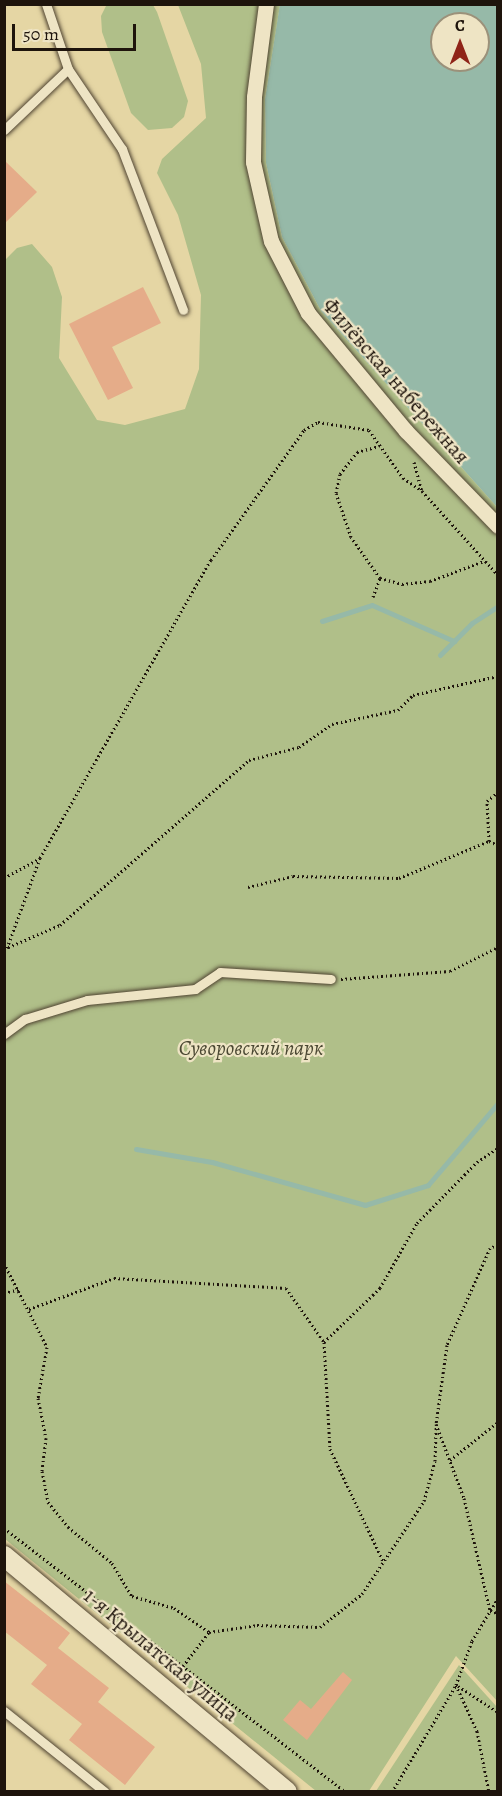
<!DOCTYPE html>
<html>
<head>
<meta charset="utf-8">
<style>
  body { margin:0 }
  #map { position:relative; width:502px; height:1796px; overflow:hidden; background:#e5d6a4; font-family:Alegreya,serif }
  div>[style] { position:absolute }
  .green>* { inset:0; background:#b0bf89 }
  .water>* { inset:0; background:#96b9a8 }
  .stream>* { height:5px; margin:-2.5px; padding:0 2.5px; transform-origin:2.5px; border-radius:2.5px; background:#96b9a8 }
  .building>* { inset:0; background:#e5ac89 }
  .path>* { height:3px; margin-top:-1.5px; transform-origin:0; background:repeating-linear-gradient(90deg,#1e140c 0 1.5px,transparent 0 4.5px) }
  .roads { filter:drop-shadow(0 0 2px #504432) drop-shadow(0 0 2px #504432) }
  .service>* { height:9px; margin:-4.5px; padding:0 4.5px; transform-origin:4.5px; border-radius:4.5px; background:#eee4c4 }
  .pedestrian>* { height:15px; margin:-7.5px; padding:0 7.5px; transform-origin:7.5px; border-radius:7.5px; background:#eee4c4 }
  .minor>* { height:20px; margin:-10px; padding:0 10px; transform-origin:10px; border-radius:10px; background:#eee4c4 }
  span { translate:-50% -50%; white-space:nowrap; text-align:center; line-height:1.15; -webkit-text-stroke:4.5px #eee4c4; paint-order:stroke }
  .street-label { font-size:21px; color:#1e140c }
  .park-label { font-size:21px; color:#4a4732; font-style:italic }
  .frame { position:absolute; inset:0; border:6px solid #1e140c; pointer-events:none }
  .north { position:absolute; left:430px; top:12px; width:60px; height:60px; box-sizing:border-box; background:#eee4c4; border:2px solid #9b917a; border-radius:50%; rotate:0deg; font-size:16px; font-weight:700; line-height:24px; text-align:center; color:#1e140c }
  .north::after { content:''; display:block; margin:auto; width:21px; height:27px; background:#8f2418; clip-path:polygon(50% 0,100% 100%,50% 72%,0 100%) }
  .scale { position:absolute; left:12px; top:24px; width:124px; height:27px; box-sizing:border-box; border:3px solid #1e140c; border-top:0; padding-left:8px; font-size:18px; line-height:21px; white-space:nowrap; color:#1e140c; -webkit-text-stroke:4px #eee4c4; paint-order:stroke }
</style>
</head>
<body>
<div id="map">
  <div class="green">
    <div style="clip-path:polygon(107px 4px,153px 5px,157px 12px,188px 101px,184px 117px,172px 128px,148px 130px,131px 113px,102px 32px,101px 16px)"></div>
    <div style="clip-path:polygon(178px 5px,280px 5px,265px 99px,266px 163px,282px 237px,321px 311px,497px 507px,497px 1701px,456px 1656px,369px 1791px,316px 1791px,5px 1539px,5px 260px,17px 248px,32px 244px,52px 267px,62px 297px,59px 358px,97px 420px,125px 425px,185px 409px,199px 369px,201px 295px,178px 215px,157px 173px,162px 159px,206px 118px,201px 64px)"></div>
    <div style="clip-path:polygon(459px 1665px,497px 1707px,497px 1791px,376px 1791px)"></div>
  </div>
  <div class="water">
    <div style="clip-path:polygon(evenodd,280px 4px,497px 5px,497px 507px,321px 311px,282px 237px,266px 163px,265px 99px,280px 4px,442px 24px,478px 24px,478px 60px,442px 60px,442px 24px)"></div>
  </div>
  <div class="stream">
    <div style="left:322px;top:621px;width:52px;rotate:-17.7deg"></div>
    <div style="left:372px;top:605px;width:90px;rotate:23.7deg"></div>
    <div style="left:440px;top:655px;width:45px;rotate:-45deg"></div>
    <div style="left:472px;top:623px;width:31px;rotate:-33deg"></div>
    <div style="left:136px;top:1149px;width:77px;rotate:9.7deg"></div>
    <div style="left:212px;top:1162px;width:159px;rotate:15.7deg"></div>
    <div style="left:365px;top:1205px;width:66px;rotate:-17.6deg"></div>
    <div style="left:428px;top:1185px;width:108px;rotate:-49.5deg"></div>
  </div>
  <div class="building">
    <div style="clip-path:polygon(4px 160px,37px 192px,4px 224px)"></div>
    <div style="clip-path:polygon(143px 287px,161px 323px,112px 347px,133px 388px,108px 400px,69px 324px)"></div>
    <div style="clip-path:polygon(4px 1581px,70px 1633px,58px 1648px,109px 1688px,98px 1702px,155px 1747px,125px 1785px,69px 1740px,82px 1724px,31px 1684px,47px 1665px,4px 1631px)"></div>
    <div style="clip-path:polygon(343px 1672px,352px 1680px,307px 1740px,283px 1720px,300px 1700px,311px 1709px)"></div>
  </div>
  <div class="path">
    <div style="left:414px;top:462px;width:30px;rotate:75deg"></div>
    <div style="left:422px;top:491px;width:113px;rotate:47.9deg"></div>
    <div style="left:380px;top:578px;width:23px;rotate:15deg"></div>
    <div style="left:402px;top:584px;width:28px;rotate:-6deg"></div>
    <div style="left:430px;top:581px;width:58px;rotate:-20.3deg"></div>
    <div style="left:373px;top:597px;width:20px;rotate:-70deg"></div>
    <div style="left:380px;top:578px;width:50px;rotate:-125.3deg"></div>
    <div style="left:351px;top:537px;width:46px;rotate:-108.8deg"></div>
    <div style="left:336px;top:493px;width:19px;rotate:-78deg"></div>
    <div style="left:340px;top:474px;width:28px;rotate:-52deg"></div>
    <div style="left:357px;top:452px;width:23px;rotate:-15deg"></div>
    <div style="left:489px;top:841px;width:40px;rotate:-92.9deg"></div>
    <div style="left:487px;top:801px;width:14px;rotate:-39deg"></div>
    <div style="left:4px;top:878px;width:39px;rotate:-29deg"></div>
    <div style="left:248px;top:887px;width:46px;rotate:-13.7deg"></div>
    <div style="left:293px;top:876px;width:106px;rotate:1.1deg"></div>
    <div style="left:399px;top:878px;width:97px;rotate:-22.3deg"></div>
    <div style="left:489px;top:841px;width:10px;rotate:24deg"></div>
    <div style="left:7px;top:948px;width:96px;rotate:-69.9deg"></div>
    <div style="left:40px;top:858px;width:344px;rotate:-60.2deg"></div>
    <div style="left:211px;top:560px;width:160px;rotate:-54.4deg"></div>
    <div style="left:304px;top:430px;width:16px;rotate:-30deg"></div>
    <div style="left:318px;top:422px;width:52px;rotate:8.9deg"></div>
    <div style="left:369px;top:430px;width:59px;rotate:54.7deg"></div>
    <div style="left:403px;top:478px;width:23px;rotate:34deg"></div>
    <div style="left:4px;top:949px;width:61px;rotate:-23.2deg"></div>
    <div style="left:60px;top:925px;width:251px;rotate:-41.1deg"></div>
    <div style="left:249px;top:760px;width:52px;rotate:-14.6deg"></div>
    <div style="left:299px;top:747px;width:40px;rotate:-34.9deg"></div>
    <div style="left:332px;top:724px;width:67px;rotate:-12deg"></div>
    <div style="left:398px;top:710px;width:21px;rotate:-45deg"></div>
    <div style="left:413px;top:695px;width:87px;rotate:-12.6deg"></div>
    <div style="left:341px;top:979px;width:109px;rotate:-4.2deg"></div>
    <div style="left:450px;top:971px;width:54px;rotate:-26.6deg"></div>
    <div style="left:498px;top:1244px;width:9px;rotate:153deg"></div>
    <div style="left:490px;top:1248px;width:106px;rotate:113.9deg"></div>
    <div style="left:447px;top:1345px;width:80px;rotate:97.9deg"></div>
    <div style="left:436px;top:1424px;width:79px;rotate:69.3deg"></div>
    <div style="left:464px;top:1498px;width:116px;rotate:77deg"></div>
    <div style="left:490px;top:1611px;width:8px;rotate:14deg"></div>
    <div style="left:4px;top:1263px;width:94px;rotate:62.9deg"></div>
    <div style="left:47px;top:1347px;width:52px;rotate:100deg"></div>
    <div style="left:38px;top:1398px;width:41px;rotate:78.7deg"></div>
    <div style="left:46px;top:1438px;width:33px;rotate:97deg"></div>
    <div style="left:42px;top:1471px;width:32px;rotate:79deg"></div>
    <div style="left:48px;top:1502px;width:32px;rotate:51deg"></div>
    <div style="left:68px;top:1527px;width:57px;rotate:39.3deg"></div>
    <div style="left:112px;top:1563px;width:39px;rotate:59deg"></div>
    <div style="left:132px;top:1596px;width:44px;rotate:15.9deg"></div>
    <div style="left:174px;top:1608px;width:42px;rotate:34.4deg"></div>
    <div style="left:209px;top:1632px;width:49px;rotate:-8.3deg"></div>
    <div style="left:257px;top:1625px;width:63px;rotate:1.8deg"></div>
    <div style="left:320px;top:1627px;width:53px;rotate:-38.2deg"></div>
    <div style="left:362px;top:1594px;width:112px;rotate:-56.3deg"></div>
    <div style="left:424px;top:1501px;width:41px;rotate:-74.6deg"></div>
    <div style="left:435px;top:1461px;width:37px;rotate:-88deg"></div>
    <div style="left:4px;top:1293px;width:16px;rotate:-14deg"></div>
    <div style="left:29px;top:1309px;width:90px;rotate:-20deg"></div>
    <div style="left:114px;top:1278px;width:172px;rotate:3.3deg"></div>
    <div style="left:286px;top:1288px;width:66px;rotate:54.9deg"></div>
    <div style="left:324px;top:1342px;width:107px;rotate:86.8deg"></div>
    <div style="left:330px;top:1449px;width:126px;rotate:64.7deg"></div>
    <div style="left:324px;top:1342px;width:78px;rotate:-44deg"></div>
    <div style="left:380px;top:1288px;width:75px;rotate:-60.4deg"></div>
    <div style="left:417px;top:1223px;width:86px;rotate:-45.5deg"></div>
    <div style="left:477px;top:1162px;width:25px;rotate:-34deg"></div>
    <div style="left:450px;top:1460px;width:61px;rotate:-38.4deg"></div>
    <div style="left:4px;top:1528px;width:432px;rotate:37.7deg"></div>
    <div style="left:183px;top:1666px;width:43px;rotate:-52.6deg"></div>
    <div style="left:456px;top:1685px;width:51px;rotate:65.5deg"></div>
    <div style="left:477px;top:1731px;width:62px;rotate:78.9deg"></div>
    <div style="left:458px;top:1686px;width:48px;rotate:33deg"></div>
    <div style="left:392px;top:1792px;width:125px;rotate:-59.1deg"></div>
    <div style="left:456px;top:1685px;width:47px;rotate:-70deg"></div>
    <div style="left:472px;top:1641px;width:50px;rotate:-58.8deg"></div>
  </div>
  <div class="roads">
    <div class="service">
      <div style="left:46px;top:4px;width:69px;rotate:71.3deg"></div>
      <div style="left:68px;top:69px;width:97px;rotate:56deg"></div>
      <div style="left:122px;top:149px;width:172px;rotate:69.2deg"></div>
      <div style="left:4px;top:130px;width:88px;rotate:-43.6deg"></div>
      <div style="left:4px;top:1034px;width:26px;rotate:-36deg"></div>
      <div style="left:25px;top:1019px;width:65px;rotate:-17deg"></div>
      <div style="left:87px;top:1000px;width:109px;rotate:-5.8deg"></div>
      <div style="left:195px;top:989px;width:30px;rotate:-34deg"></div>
      <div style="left:220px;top:972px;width:111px;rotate:3.6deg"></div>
      <div style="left:4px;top:1711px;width:129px;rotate:38.7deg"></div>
    </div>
    <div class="pedestrian">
      <div style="left:266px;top:4px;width:94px;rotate:97.4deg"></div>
      <div style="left:254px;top:97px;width:65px;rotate:90.9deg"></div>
      <div style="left:253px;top:162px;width:81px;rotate:77.2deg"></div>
      <div style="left:271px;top:241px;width:81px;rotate:62.8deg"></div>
      <div style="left:308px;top:313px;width:153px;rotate:50.3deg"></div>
      <div style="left:406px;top:431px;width:132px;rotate:45.9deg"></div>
    </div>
    <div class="minor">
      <div style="left:4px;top:1556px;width:368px;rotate:39.8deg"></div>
    </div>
  </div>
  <div class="street-label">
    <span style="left:396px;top:381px;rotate:49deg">Филёвская набережная</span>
    <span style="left:161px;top:1655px;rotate:40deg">1-я Крылатская улица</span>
  </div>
  <div class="park-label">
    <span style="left:251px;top:1048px">Суворовский парк</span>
  </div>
  <div class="frame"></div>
  <div class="north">С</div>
  <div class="scale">50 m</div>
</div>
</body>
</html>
